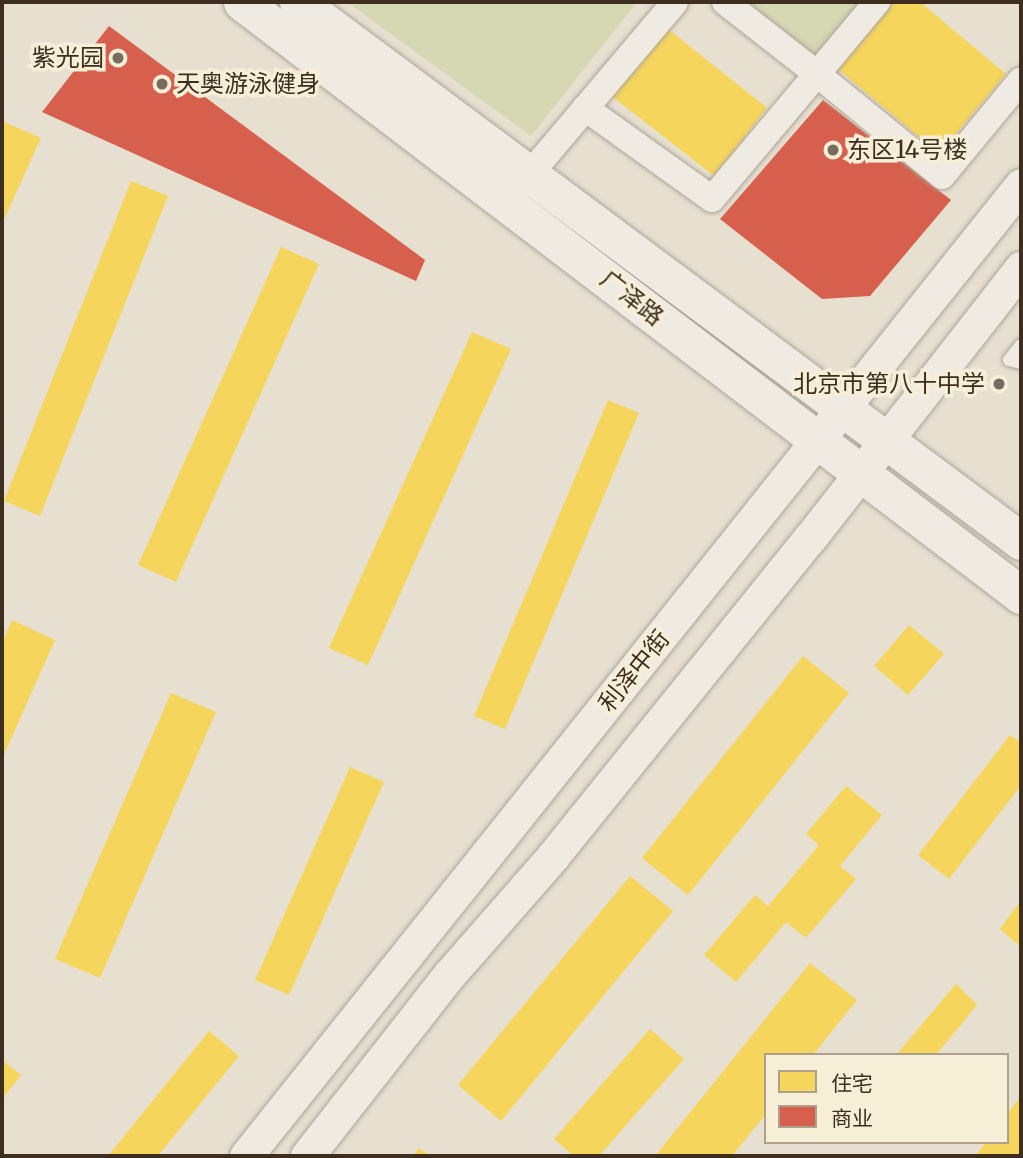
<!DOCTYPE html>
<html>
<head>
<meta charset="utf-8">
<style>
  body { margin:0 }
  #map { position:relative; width:1023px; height:1158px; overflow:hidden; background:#e7e0d1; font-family:Merriweather,"Noto Sans SC",serif }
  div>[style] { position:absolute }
  .green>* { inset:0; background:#d6d7b3 }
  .homes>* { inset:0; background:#f6d55c }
  .shops>* { inset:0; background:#d6604d }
  .roads { filter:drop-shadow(0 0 2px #ada599) drop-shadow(0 0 2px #ada599) }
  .service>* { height:12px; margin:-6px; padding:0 6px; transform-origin:6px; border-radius:6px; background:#efebe3 }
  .minor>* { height:26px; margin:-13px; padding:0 13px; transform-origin:13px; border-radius:13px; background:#efebe3 }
  .tertiary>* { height:33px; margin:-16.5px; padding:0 16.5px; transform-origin:16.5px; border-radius:16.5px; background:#efebe3 }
  .secondary>* { height:37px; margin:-18.5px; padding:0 18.5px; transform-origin:18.5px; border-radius:18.5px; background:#efebe3 }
  .dots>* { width:19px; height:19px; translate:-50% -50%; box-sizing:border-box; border:4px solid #f7eed8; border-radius:50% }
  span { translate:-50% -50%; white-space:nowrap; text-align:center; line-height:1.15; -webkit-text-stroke:7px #f7eed8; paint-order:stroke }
  .poi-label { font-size:24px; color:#3d2e20 }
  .right { translate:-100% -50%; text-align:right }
  .left { translate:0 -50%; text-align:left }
  .street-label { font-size:24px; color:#3d2e20 }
  .frame { position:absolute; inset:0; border:4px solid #3d2e20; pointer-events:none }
  .legend { position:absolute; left:764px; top:1053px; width:245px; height:91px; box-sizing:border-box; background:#f7eed8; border:2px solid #ada18e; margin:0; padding:9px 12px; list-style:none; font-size:21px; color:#3d2e20 }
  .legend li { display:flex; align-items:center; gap:14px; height:35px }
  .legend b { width:35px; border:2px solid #ada18e }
</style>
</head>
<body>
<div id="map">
  <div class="green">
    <div style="clip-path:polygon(347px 2px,637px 2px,531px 136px)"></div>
    <div style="clip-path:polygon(731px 2px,871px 2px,816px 70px)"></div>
  </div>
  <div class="homes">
    <div style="clip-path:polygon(894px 2px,920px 2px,1006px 74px,939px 154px,838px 69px)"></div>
    <div style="clip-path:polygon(663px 25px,767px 108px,714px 176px,609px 94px)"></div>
    <div style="clip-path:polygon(4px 122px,41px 138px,2px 224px,2px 128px)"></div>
    <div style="clip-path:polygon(131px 181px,168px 196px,40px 516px,4px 501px)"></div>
    <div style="clip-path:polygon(281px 247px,319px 264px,176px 582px,138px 565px)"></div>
    <div style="clip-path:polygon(472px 332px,511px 349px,368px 665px,329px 648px)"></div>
    <div style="clip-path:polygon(608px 400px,639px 413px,505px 729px,474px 716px)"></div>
    <div style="clip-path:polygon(12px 620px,55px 640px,2px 759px,2px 643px)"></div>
    <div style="clip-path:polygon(909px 625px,944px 654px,908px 695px,874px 666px)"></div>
    <div style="clip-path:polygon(803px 656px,849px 693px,688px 895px,642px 858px)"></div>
    <div style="clip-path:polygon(171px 693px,216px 712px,100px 978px,55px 959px)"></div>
    <div style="clip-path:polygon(1010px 735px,1021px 743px,1021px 785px,949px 879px,918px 855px)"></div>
    <div style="clip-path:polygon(350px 767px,384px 782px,289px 995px,255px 980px)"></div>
    <div style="clip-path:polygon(846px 786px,882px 815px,840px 866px,856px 879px,806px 938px,786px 922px,736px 982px,704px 955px,755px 895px,768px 906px,819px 845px,806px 834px)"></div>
    <div style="clip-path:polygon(630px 876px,673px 911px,501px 1121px,458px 1085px)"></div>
    <div style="clip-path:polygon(1021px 900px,1021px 947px,1000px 929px)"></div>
    <div style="clip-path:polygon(810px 963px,857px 1000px,813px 1055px,766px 1055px,766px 1114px,732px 1156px,655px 1156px)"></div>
    <div style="clip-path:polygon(956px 984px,977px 1005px,936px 1055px,896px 1055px)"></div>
    <div style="clip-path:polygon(650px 1029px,684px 1059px,599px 1156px,574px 1156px,554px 1139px)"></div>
    <div style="clip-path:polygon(209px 1031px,239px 1056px,158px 1156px,108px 1156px)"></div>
    <div style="clip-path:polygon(2px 1060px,21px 1075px,2px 1099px)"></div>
    <div style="clip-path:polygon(1021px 1096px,1021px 1154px,975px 1156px,986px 1142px,1007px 1142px,1007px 1114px)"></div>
    <div style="clip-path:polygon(419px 1148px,430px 1156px,413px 1156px)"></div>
  </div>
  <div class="shops">
    <div style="clip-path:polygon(109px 26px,425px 260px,416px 281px,42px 112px)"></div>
    <div style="clip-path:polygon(823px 100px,951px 200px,870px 296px,822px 299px,720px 219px)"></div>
  </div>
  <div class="roads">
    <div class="service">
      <div style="left:1021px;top:345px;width:19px;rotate:129deg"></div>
      <div style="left:1009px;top:360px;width:12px;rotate:14deg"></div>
    </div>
    <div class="minor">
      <div style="left:725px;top:2px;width:117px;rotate:38deg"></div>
      <div style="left:817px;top:74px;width:94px;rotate:-50.2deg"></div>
      <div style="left:585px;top:108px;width:156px;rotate:35.6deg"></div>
      <div style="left:712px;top:199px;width:163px;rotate:-50deg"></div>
      <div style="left:817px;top:74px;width:161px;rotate:39.2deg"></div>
      <div style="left:942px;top:176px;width:124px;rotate:-50.5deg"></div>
      <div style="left:518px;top:188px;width:243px;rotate:-49.8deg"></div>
    </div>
    <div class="tertiary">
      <div style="left:246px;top:1156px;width:1242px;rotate:-51.41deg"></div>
      <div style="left:307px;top:1156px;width:230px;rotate:-51.9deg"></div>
      <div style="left:449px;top:975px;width:158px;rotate:-48.8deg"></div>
      <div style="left:553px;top:856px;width:409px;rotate:-51.1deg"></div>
      <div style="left:810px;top:538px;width:343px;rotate:-52deg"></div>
    </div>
    <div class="secondary">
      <div style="left:242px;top:2px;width:979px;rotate:37.28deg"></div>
      <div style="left:298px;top:2px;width:902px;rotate:36.7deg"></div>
    </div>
  </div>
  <div class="dots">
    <div style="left:118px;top:58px;background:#786c5e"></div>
    <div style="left:162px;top:84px;background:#786c5e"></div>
    <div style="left:833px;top:150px;background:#786c5e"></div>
    <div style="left:999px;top:384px;background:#786c5e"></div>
  </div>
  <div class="poi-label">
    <span class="right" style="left:104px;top:58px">紫光园</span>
    <span class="left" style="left:176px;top:84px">天奥游泳健身</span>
    <span class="left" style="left:847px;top:150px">东区14号楼</span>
    <span class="right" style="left:985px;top:384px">北京市第八十中学</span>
  </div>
  <div class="street-label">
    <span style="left:632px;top:298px;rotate:38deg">广泽路</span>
    <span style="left:634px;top:671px;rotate:-51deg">利泽中街</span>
  </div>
  <div class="frame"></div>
  <ul class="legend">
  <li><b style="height:19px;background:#f6d55c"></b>住宅</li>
  <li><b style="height:19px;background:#d6604d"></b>商业</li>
  </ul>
</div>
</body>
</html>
